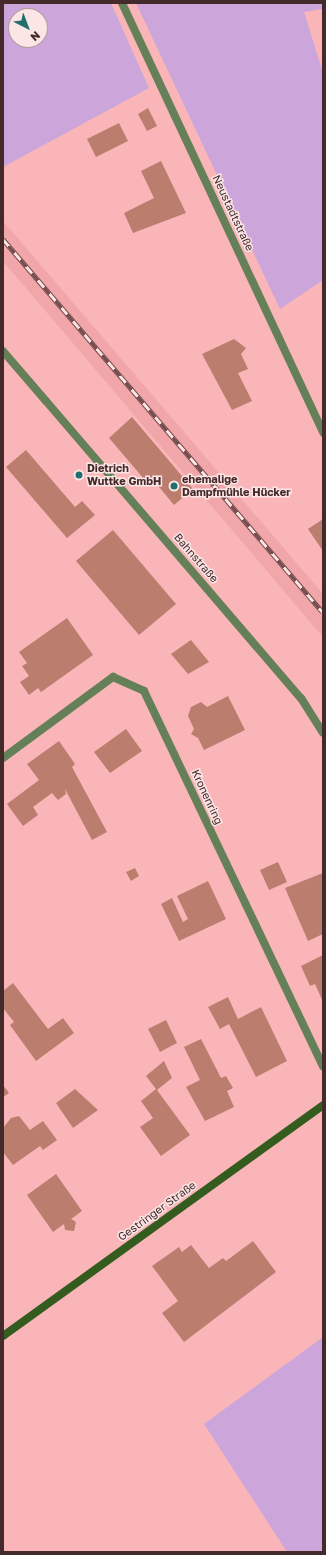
<!DOCTYPE html>
<html>
<head>
<meta charset="utf-8">
<style>
  body { margin:0 }
  #map { position:relative; width:326px; height:1555px; overflow:hidden; background:#fab5b8; font-family:"Golos Text",sans-serif }
  div>[style] { position:absolute }
  .built>* { inset:0; background:#f1a6a9 }
  .green>* { inset:0; background:#cca6db }
  .building>* { inset:0; background:#bb7e6e }
  .lane>* { height:8px; margin:-4px; padding:0 4px; transform-origin:4px; border-radius:4px; background:#658058 }
  .street>* { height:8px; margin:-4px; padding:0 4px; transform-origin:4px; border-radius:4px; background:#658058 }
  .secondary>* { height:8px; margin:-4px; padding:0 4px; transform-origin:4px; border-radius:4px; background:#345c1e }
  .rail>* { height:4.5px; margin-top:-2.25px; transform-origin:0; background:repeating-linear-gradient(90deg,#fbe5e5 0 9px,#734d4f 0 18px); box-sizing:border-box; border-block:1px solid #734d4f }
  .dots>* { width:11px; height:11px; translate:-50% -50%; box-sizing:border-box; border:2px solid #fbe5e5; border-radius:50% }
  span { translate:-50% -50%; white-space:nowrap; text-align:center; line-height:1.15; -webkit-text-stroke:3px #fbe5e5; paint-order:stroke }
  .street-label { font-size:11px; color:#452a2b }
  .poi-label { font-size:11px; color:#452a2b; font-weight:700 }
  .left { translate:0 -50%; text-align:left }
  .frame { position:absolute; inset:0; border:4px solid #452a2b; pointer-events:none }
  .north { position:absolute; left:8px; top:8px; width:40px; height:40px; box-sizing:border-box; background:#fbe5e5; border:1px solid #b29a9b; border-radius:50%; rotate:138deg; font-size:11px; font-weight:700; line-height:16px; text-align:center; color:#452a2b }
  .north::after { content:''; display:block; margin:auto; width:14px; height:18px; background:#236e6f; clip-path:polygon(50% 0,100% 100%,50% 72%,0 100%) }
</style>
</head>
<body>
<div id="map">
  <div class="built">
    <div style="clip-path:polygon(3px 221px,323px 594px,323px 637px,3px 261px)"></div>
  </div>
  <div class="green">
    <div style="clip-path:polygon(evenodd,3px 3px,111px 3px,149px 88px,3px 167px,3px 3px,16px 16px,40px 16px,40px 40px,16px 40px,16px 16px)"></div>
    <div style="clip-path:polygon(136px 3px,323px 3px,323px 9px,304px 12px,323px 73px,323px 280px,280px 309px)"></div>
    <div style="clip-path:polygon(323px 1337px,323px 1552px,287px 1552px,204px 1424px)"></div>
  </div>
  <div class="building">
    <div style="clip-path:polygon(148px 108px,157px 126px,147px 131px,138px 114px)"></div>
    <div style="clip-path:polygon(119px 123px,128px 141px,96px 157px,87px 139px)"></div>
    <div style="clip-path:polygon(161px 161px,186px 213px,133px 233px,124px 213px,154px 198px,141px 171px)"></div>
    <div style="clip-path:polygon(234px 339px,246px 348px,241px 354px,248px 369px,238px 373px,252px 401px,232px 410px,202px 354px)"></div>
    <div style="clip-path:polygon(132px 417px,193px 489px,174px 505px,155px 482px,150px 486px,109px 438px)"></div>
    <div style="clip-path:polygon(26px 450px,75px 507px,82px 501px,95px 515px,67px 538px,6px 467px)"></div>
    <div style="clip-path:polygon(323px 519px,323px 551px,308px 529px)"></div>
    <div style="clip-path:polygon(113px 530px,176px 604px,139px 635px,76px 561px)"></div>
    <div style="clip-path:polygon(67px 618px,93px 655px,41px 692px,38px 688px,29px 695px,20px 682px,29px 676px,22px 666px,27px 663px,19px 652px)"></div>
    <div style="clip-path:polygon(191px 640px,209px 662px,188px 674px,171px 654px)"></div>
    <div style="clip-path:polygon(228px 696px,245px 730px,204px 750px,198px 738px,191px 734px,194px 729px,188px 716px,191px 707px,201px 702px,207px 707px)"></div>
    <div style="clip-path:polygon(126px 729px,142px 751px,110px 773px,94px 752px)"></div>
    <div style="clip-path:polygon(59px 741px,75px 764px,72px 767px,107px 832px,92px 840px,65px 789px,66px 794px,58px 800px,52px 793px,33px 807px,38px 815px,23px 826px,7px 804px,39px 780px,27px 764px)"></div>
    <div style="clip-path:polygon(278px 862px,287px 882px,269px 890px,260px 870px)"></div>
    <div style="clip-path:polygon(135px 868px,139px 876px,131px 881px,126px 872px)"></div>
    <div style="clip-path:polygon(323px 873px,323px 934px,308px 941px,285px 888px)"></div>
    <div style="clip-path:polygon(208px 881px,226px 919px,179px 941px,161px 904px,172px 898px,183px 922px,188px 919px,177px 896px)"></div>
    <div style="clip-path:polygon(323px 955px,323px 1002px,315px 984px,310px 986px,301px 966px)"></div>
    <div style="clip-path:polygon(13px 983px,48px 1029px,63px 1018px,74px 1033px,36px 1061px,10px 1025px,14px 1022px,3px 1008px,3px 991px)"></div>
    <div style="clip-path:polygon(228px 997px,238px 1019px,261px 1007px,287px 1061px,256px 1077px,229px 1024px,220px 1029px,208px 1007px)"></div>
    <div style="clip-path:polygon(166px 1020px,177px 1043px,160px 1052px,148px 1029px)"></div>
    <div style="clip-path:polygon(201px 1039px,221px 1078px,226px 1076px,233px 1088px,227px 1091px,234px 1107px,205px 1121px,186px 1087px,200px 1080px,184px 1047px)"></div>
    <div style="clip-path:polygon(164px 1061px,172px 1078px,157px 1090px,190px 1135px,161px 1156px,140px 1127px,153px 1118px,141px 1101px,156px 1089px,146px 1076px)"></div>
    <div style="clip-path:polygon(3px 1085px,9px 1093px,3px 1097px)"></div>
    <div style="clip-path:polygon(75px 1089px,98px 1110px,73px 1128px,56px 1103px)"></div>
    <div style="clip-path:polygon(19px 1116px,30px 1130px,43px 1121px,57px 1140px,43px 1150px,40px 1146px,13px 1165px,3px 1152px,3px 1128px,11px 1118px)"></div>
    <div style="clip-path:polygon(56px 1174px,82px 1211px,71px 1219px,76px 1222px,74px 1231px,65px 1230px,64px 1224px,53px 1232px,27px 1195px)"></div>
    <div style="clip-path:polygon(253px 1241px,276px 1272px,184px 1342px,162px 1313px,178px 1301px,152px 1266px,179px 1247px,182px 1252px,191px 1245px,209px 1268px,223px 1258px,226px 1261px)"></div>
  </div>
  <div class="lane">
    <div style="left:3px;top:351px;width:66px;rotate:49.3deg"></div>
  </div>
  <div class="street">
    <div style="left:122px;top:3px;width:475px;rotate:64.9deg"></div>
    <div style="left:46px;top:401px;width:391px;rotate:49.4deg"></div>
    <div style="left:301px;top:698px;width:41px;rotate:57.8deg"></div>
    <div style="left:3px;top:758px;width:137px;rotate:-36.4deg"></div>
    <div style="left:113px;top:677px;width:34px;rotate:24deg"></div>
    <div style="left:144px;top:691px;width:416px;rotate:64.5deg"></div>
  </div>
  <div class="secondary">
    <div style="left:3px;top:1336px;width:395px;rotate:-35.8deg"></div>
  </div>
  <div class="rail">
    <div style="left:3px;top:239px;width:491px;rotate:49.4deg"></div>
  </div>
  <div class="dots">
    <div style="left:79px;top:475px;background:#236e6f"></div>
    <div style="left:174px;top:486px;background:#236e6f"></div>
  </div>
  <div class="street-label">
    <span style="left:233px;top:213px;rotate:65deg">Neustadtstraße</span>
    <span style="left:196px;top:558px;rotate:49deg">Bahnstraße</span>
    <span style="left:207px;top:797px;rotate:65deg">Kronenring</span>
    <span style="left:157px;top:1211px;rotate:-36deg">Gestringer Straße</span>
  </div>
  <div class="poi-label">
    <span class="left" style="left:87px;top:475px">Dietrich<br>Wuttke GmbH</span>
    <span class="left" style="left:182px;top:486px">ehemalige<br>Dampfmühle Hücker</span>
  </div>
  <div class="frame"></div>
  <div class="north">N</div>
</div>
</body>
</html>
